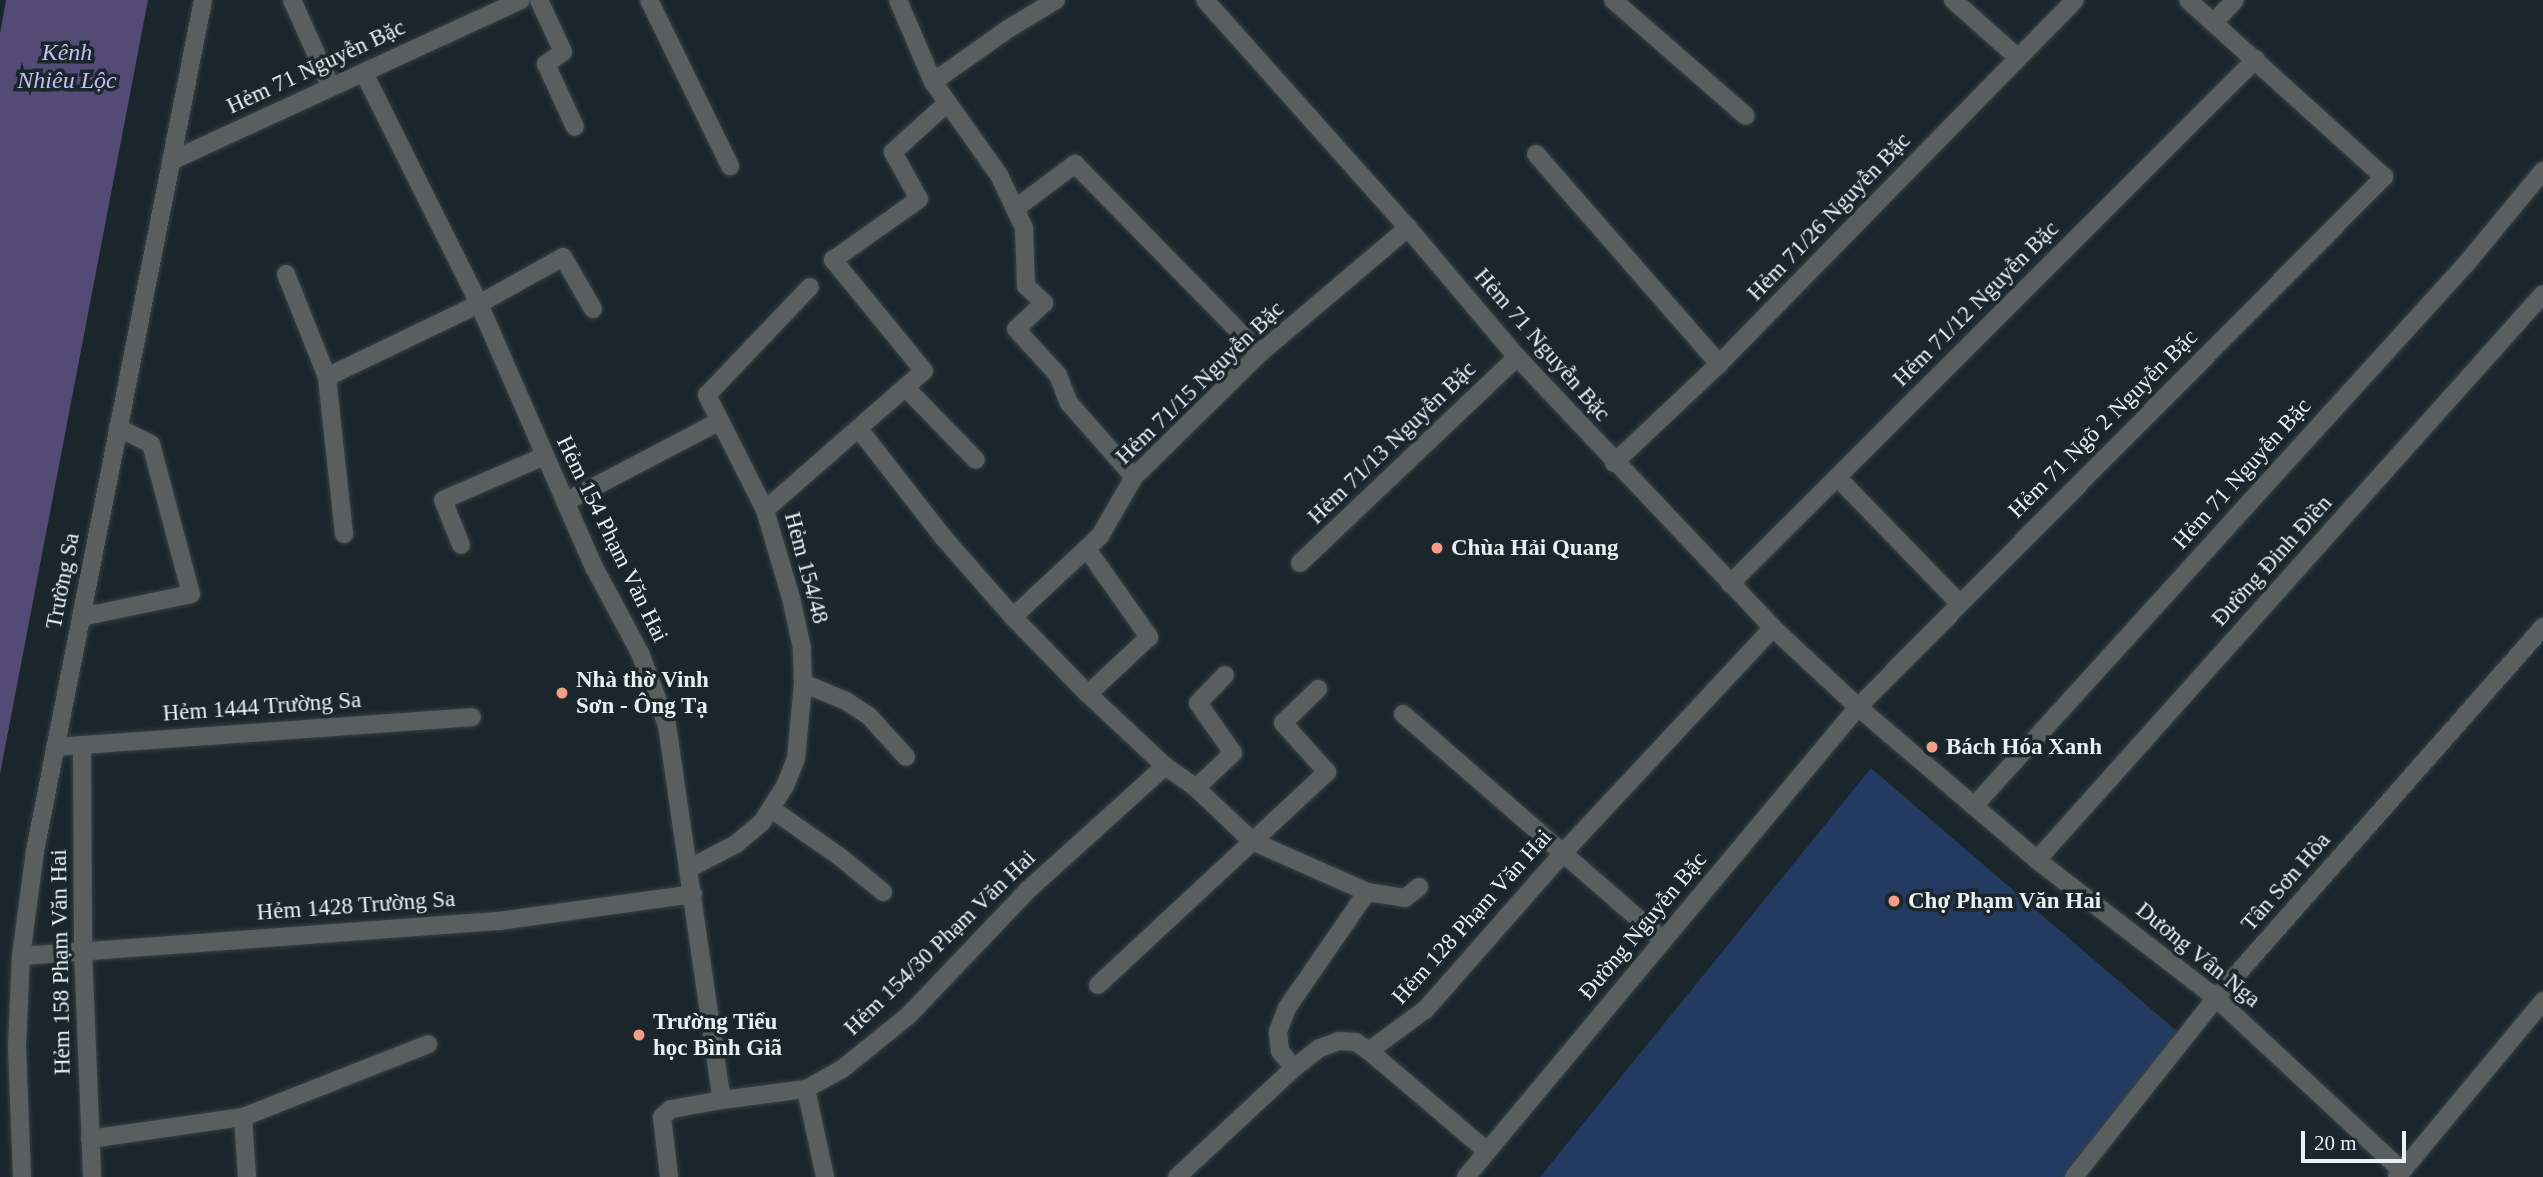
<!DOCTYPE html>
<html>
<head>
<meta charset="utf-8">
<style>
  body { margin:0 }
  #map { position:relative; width:2543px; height:1177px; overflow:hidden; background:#1a262b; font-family:Georgia,serif }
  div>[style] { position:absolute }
  .water>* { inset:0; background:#534a76 }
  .building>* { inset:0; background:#233b60 }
  .roads { filter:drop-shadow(0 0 2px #374247) drop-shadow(0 0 2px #374247) }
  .minor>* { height:18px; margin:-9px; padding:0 9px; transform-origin:9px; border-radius:9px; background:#595f5f }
  .dots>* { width:19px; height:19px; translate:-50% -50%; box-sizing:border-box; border:4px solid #1a262b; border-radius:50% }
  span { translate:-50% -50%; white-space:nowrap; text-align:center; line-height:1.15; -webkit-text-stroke:7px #1a262b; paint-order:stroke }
  .street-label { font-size:23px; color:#e8f0f3 }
  .poi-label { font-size:23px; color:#e8f0f3; font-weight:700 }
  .left { translate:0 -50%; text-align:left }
  .water-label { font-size:24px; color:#c7bcf7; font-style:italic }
  .scale { position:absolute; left:2301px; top:1131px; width:105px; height:32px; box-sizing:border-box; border:4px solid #e8f0f3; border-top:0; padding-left:9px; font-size:21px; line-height:24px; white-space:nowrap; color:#e8f0f3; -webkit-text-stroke:5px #1a262b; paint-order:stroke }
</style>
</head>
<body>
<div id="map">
  <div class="water">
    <div style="clip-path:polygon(6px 0,148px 0,0 774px,0 34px)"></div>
  </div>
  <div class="building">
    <div style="clip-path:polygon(1871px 768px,2179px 1033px,2067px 1177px,1540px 1177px)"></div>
  </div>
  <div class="roads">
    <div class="minor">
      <div style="left:292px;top:0;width:95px;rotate:65.9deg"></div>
      <div style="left:539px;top:0;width:57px;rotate:65.2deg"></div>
      <div style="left:563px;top:52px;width:21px;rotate:145deg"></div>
      <div style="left:546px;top:64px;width:69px;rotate:65.3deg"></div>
      <div style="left:649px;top:0;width:185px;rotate:64deg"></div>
      <div style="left:898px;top:0;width:89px;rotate:66.9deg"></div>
      <div style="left:933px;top:82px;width:114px;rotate:54.6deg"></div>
      <div style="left:999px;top:175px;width:59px;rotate:64.7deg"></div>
      <div style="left:1024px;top:228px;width:58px;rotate:88deg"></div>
      <div style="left:1026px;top:286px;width:25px;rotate:43deg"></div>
      <div style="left:1044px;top:303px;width:38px;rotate:137deg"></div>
      <div style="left:1016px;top:329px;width:62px;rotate:47.6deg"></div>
      <div style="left:1058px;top:375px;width:30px;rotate:69deg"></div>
      <div style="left:1069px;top:403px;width:98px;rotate:48.7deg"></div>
      <div style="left:1205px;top:0;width:305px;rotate:48.3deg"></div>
      <div style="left:1408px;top:228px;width:169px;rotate:49.8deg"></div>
      <div style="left:1517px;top:357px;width:373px;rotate:46.6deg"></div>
      <div style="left:1773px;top:628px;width:116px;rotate:42.9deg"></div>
      <div style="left:1858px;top:707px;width:235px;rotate:40.5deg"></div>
      <div style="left:2037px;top:860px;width:226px;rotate:37.6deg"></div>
      <div style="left:2216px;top:998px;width:254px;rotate:42.9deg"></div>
      <div style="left:1613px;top:0;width:176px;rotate:41.1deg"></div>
      <div style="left:1953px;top:0;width:87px;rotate:41.7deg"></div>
      <div style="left:2214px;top:22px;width:30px;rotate:-46deg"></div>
      <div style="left:364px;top:73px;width:258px;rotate:63.5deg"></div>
      <div style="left:479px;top:304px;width:289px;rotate:66.4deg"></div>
      <div style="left:595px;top:569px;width:95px;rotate:61.8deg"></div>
      <div style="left:640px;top:653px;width:77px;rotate:69.4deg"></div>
      <div style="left:667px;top:725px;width:379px;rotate:81.7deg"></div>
      <div style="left:722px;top:1100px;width:52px;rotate:170deg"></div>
      <div style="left:671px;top:1109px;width:12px;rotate:138deg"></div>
      <div style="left:662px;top:1117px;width:60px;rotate:83.3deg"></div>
      <div style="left:933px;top:82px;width:92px;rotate:-35.2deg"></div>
      <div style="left:1008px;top:29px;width:56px;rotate:-31.1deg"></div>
      <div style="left:1536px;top:154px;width:279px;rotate:48.9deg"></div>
      <div style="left:171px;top:161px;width:385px;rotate:-24.7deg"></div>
      <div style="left:1016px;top:208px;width:74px;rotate:-36.7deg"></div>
      <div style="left:1075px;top:164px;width:264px;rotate:45.6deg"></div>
      <div style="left:286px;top:274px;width:111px;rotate:68.3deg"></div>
      <div style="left:906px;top:388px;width:100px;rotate:45.8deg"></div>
      <div style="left:859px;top:429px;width:137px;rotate:52.1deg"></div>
      <div style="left:943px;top:537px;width:106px;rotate:48.8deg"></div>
      <div style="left:1013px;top:617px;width:107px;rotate:45.8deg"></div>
      <div style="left:1088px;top:694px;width:105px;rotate:43.1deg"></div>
      <div style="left:1165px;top:766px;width:38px;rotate:35deg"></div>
      <div style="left:1196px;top:788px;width:77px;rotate:43.4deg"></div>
      <div style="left:1252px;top:841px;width:126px;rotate:23.9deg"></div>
      <div style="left:1367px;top:892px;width:141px;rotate:124.6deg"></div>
      <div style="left:1287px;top:1008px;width:26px;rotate:111deg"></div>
      <div style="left:1278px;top:1032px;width:19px;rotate:84deg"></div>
      <div style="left:1280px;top:1051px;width:22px;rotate:51deg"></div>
      <div style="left:1614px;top:463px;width:144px;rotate:-43.3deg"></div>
      <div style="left:1719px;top:364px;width:509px;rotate:-45.64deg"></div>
      <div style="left:1838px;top:478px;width:174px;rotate:45.9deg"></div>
      <div style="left:565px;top:502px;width:175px;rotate:-27.6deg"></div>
      <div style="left:765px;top:510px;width:211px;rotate:-41.2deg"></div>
      <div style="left:924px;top:371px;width:144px;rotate:-129.3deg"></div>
      <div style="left:833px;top:260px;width:105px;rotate:-35.3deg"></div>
      <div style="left:919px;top:199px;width:54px;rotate:-119deg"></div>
      <div style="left:893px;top:152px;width:73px;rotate:-42.2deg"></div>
      <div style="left:344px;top:534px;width:158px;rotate:-96.2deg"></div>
      <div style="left:327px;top:377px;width:169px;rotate:-25.7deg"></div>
      <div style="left:479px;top:304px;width:96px;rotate:-29.2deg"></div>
      <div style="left:563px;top:257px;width:60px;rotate:60deg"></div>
      <div style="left:461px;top:545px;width:48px;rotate:-111.8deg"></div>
      <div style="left:443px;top:500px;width:110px;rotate:-23.5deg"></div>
      <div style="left:1087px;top:549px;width:108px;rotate:54.8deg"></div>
      <div style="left:1149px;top:637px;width:83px;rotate:136.9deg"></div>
      <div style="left:1300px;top:563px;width:299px;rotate:-43.5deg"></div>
      <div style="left:1730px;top:584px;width:743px;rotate:-44.95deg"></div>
      <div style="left:81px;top:617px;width:112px;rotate:-11.8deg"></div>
      <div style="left:191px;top:594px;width:155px;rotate:-104.9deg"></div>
      <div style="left:151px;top:444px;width:37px;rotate:-154deg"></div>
      <div style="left:1013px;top:617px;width:119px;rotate:-43deg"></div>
      <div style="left:1100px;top:536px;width:68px;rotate:-60deg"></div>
      <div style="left:1134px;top:477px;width:177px;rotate:-44.5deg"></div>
      <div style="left:1260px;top:353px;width:194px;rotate:-40.2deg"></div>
      <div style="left:803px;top:683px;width:47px;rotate:22.7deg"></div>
      <div style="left:846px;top:701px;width:27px;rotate:33deg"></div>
      <div style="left:869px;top:716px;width:55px;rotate:47.9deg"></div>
      <div style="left:1403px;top:714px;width:344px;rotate:41deg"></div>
      <div style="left:82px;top:745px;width:205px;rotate:89.7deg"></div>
      <div style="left:83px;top:950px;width:227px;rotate:87.7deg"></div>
      <div style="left:55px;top:747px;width:418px;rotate:-4.1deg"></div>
      <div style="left:1196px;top:788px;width:51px;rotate:-43.4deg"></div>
      <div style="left:1233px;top:753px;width:61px;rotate:-125deg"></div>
      <div style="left:1198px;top:703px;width:39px;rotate:-46deg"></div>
      <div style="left:1974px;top:806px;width:732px;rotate:-47.77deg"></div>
      <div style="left:2466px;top:264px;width:121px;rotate:-50.4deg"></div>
      <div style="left:773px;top:810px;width:80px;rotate:34.9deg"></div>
      <div style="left:839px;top:856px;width:57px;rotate:39.3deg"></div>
      <div style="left:2037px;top:860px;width:759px;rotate:-48.2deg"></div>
      <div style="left:690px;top:868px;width:52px;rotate:-27.6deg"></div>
      <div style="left:736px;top:844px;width:34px;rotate:-40deg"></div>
      <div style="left:762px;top:822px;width:43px;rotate:-57.4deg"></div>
      <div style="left:785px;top:786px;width:29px;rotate:-68deg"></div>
      <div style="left:796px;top:759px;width:76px;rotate:-84.7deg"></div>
      <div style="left:803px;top:683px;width:35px;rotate:-92deg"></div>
      <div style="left:802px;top:648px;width:51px;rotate:-102.4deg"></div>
      <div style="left:791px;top:598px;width:92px;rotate:-106.5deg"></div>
      <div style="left:765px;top:510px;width:129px;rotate:-116.8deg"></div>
      <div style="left:707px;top:395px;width:149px;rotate:-46.4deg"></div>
      <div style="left:1367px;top:892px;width:38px;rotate:9deg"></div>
      <div style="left:1405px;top:898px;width:18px;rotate:-38deg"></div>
      <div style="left:21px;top:956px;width:479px;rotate:-4.2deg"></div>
      <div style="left:499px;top:921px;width:196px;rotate:-7.9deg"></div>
      <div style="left:1098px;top:985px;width:313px;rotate:-42.9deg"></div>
      <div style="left:1327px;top:772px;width:66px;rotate:-131.9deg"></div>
      <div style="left:1283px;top:723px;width:49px;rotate:-44.2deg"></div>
      <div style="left:1369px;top:1051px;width:155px;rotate:40.3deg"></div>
      <div style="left:806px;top:1089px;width:90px;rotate:77.8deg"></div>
      <div style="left:722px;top:1100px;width:85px;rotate:-7.5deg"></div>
      <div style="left:806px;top:1089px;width:41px;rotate:-29.1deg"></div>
      <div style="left:842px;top:1069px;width:85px;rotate:-38.8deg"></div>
      <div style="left:908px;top:1016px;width:174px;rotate:-46.4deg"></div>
      <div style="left:1028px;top:890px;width:185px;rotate:-42.1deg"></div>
      <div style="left:243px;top:1117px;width:60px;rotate:86.2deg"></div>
      <div style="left:90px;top:1139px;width:155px;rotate:-8.2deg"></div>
      <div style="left:243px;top:1117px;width:199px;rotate:-21.5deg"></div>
      <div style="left:22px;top:1177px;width:131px;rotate:-92.2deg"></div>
      <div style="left:17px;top:1046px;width:90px;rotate:-87.5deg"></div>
      <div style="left:21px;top:956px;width:106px;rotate:-82.4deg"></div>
      <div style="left:35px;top:851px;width:867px;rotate:-78.83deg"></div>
      <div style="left:1177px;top:1177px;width:160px;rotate:-43deg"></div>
      <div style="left:1294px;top:1068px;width:33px;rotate:-38deg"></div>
      <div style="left:1320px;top:1048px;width:20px;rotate:-20deg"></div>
      <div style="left:1339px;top:1041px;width:17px;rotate:3deg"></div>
      <div style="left:1356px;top:1042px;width:16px;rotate:35deg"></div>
      <div style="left:1369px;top:1051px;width:71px;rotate:-36.4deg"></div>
      <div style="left:1426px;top:1009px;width:206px;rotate:-48.7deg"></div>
      <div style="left:1562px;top:854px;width:309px;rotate:-47deg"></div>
      <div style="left:1466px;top:1177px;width:612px;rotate:-50.17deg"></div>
      <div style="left:1858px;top:707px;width:747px;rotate:-45.22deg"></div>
      <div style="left:2384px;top:177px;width:264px;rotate:-137.9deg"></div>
      <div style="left:2074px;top:1177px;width:228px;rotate:-51.6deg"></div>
      <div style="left:2216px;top:998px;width:495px;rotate:-48.6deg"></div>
      <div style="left:2397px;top:1177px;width:229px;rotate:-50.3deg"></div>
    </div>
  </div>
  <div class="dots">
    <div style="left:1437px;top:548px;background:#f49e88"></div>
    <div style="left:562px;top:693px;background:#f49e88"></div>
    <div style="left:1932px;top:747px;background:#f49e88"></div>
    <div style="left:1894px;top:901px;background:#f49e88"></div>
    <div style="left:639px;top:1035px;background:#f49e88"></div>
  </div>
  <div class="street-label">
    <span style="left:316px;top:67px;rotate:-25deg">Hẻm 71 Nguyễn Bặc</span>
    <span style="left:1829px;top:217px;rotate:-46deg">Hẻm 71/26 Nguyễn Bặc</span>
    <span style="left:1976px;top:304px;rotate:-45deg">Hẻm 71/12 Nguyễn Bặc</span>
    <span style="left:1542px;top:345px;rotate:49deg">Hẻm 71 Nguyễn Bặc</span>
    <span style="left:1200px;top:383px;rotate:-44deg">Hẻm 71/15 Nguyễn Bặc</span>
    <span style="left:2103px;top:424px;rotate:-45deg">Hẻm 71 Ngõ 2 Nguyễn Bặc</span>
    <span style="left:1392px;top:443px;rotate:-44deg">Hẻm 71/13 Nguyễn Bặc</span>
    <span style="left:2242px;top:474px;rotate:-48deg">Hẻm 71 Nguyễn Bặc</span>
    <span style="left:612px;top:539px;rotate:64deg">Hẻm 154 Phạm Văn Hai</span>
    <span style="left:2272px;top:561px;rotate:-48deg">Đường Đinh Điền</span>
    <span style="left:806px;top:568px;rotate:75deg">Hẻm 154/48</span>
    <span style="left:63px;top:581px;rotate:-79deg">Trường Sa</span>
    <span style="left:262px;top:707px;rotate:-4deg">Hẻm 1444 Trường Sa</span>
    <span style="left:2286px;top:882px;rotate:-49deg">Tân Sơn Hòa</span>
    <span style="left:356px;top:906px;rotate:-4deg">Hẻm 1428 Trường Sa</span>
    <span style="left:1472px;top:917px;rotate:-48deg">Hẻm 128 Phạm Văn Hai</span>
    <span style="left:1643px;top:926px;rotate:-50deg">Đường Nguyễn Bặc</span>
    <span style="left:940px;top:943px;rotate:-44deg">Hẻm 154/30 Phạm Văn Hai</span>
    <span style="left:2198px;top:955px;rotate:39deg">Dương Vân Nga</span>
    <span style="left:61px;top:962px;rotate:-91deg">Hẻm 158 Phạm Văn Hai</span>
  </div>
  <div class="poi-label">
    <span class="left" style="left:1451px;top:548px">Chùa Hải Quang</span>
    <span class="left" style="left:576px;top:693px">Nhà thờ Vinh<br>Sơn - Ông Tạ</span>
    <span class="left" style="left:1946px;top:747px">Bách Hóa Xanh</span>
    <span class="left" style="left:1908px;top:901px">Chợ Phạm Văn Hai</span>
    <span class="left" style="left:653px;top:1035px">Trường Tiểu<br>học Bình Giã</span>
  </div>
  <div class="water-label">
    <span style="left:67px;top:67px">Kênh<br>Nhiêu Lộc</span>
  </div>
  <div class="scale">20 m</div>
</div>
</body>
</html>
